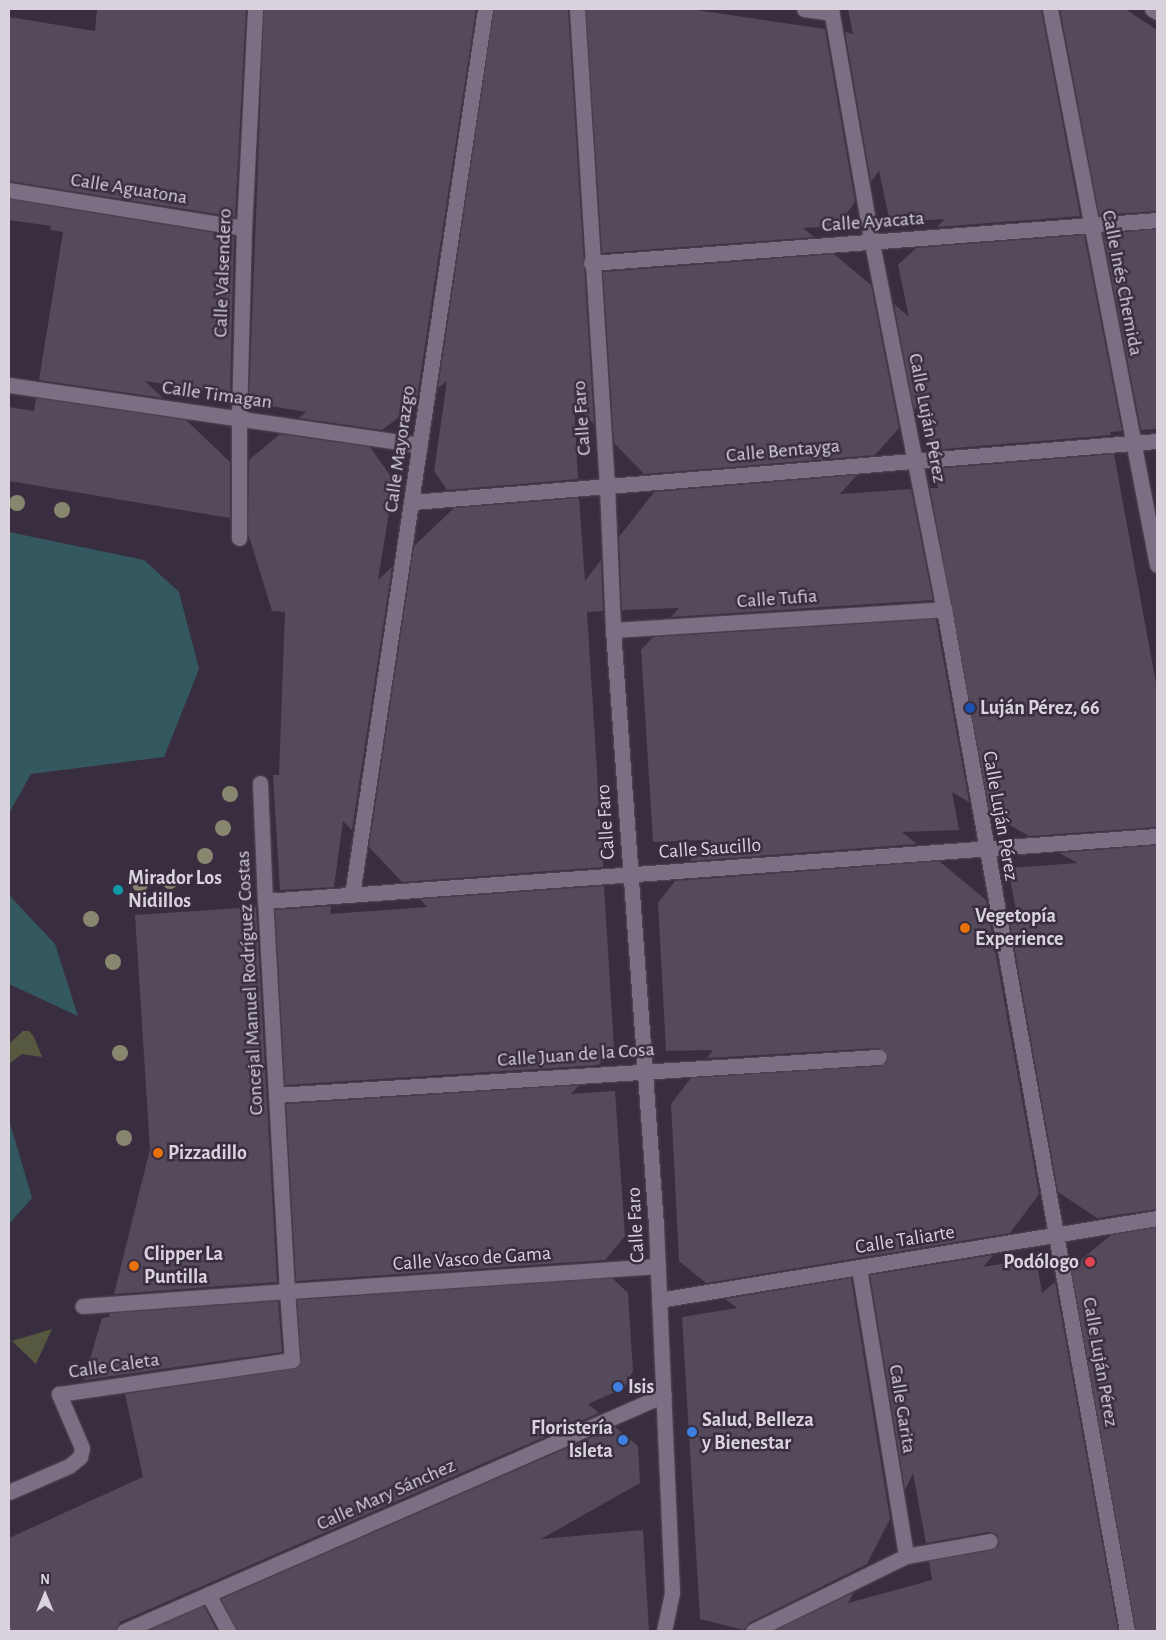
<!DOCTYPE html>
<html>
<head>
<meta charset="utf-8">
<style>
  body { margin:0 }
  #map { position:relative; width:1166px; height:1640px; overflow:hidden; background:#382e3f; font-family:"Alegreya Sans",sans-serif }
  div>[style] { position:absolute }
  .green>* { inset:0; background:#56583f }
  .water>* { inset:0; background:#345860 }
  .building>* { inset:0; background:#554a5c }
  .roads { filter:drop-shadow(0 0 1px #544b5a) drop-shadow(0 0 1px #544b5a) }
  .pedestrian>* { height:15px; margin:-7.5px; padding:0 7.5px; transform-origin:7.5px; border-radius:7.5px; background:#7b6f83 }
  .minor>* { height:15px; margin:-7.5px; padding:0 7.5px; transform-origin:7.5px; border-radius:7.5px; background:#7b6f83 }
  .tertiary>* { height:15px; margin:-7.5px; padding:0 7.5px; transform-origin:7.5px; border-radius:7.5px; background:#7b6f83 }
  .trees>* { width:16px; height:16px; margin:-8px; border-radius:50%; background:#88866f }
  .dots>* { width:14px; height:14px; translate:-50% -50%; box-sizing:border-box; border:2px solid #382e3f; border-radius:50% }
  span { translate:-50% -50%; white-space:nowrap; text-align:center; line-height:1.15; -webkit-text-stroke:5px #382e3f; paint-order:stroke }
  .street-label { font-size:20px; color:#dad3de }
  .poi-label { font-size:20px; color:#dad3de; font-weight:700 }
  .left { translate:0 -50%; text-align:left }
  .right { translate:-100% -50%; text-align:right }
  .frame { position:absolute; inset:0; border:10px solid #dad3de; pointer-events:none }
  .north { position:absolute; left:20px; top:1570px; width:50px; height:50px; -webkit-text-stroke:4px #382e3f; paint-order:stroke; rotate:0deg; font-size:14px; font-weight:700; line-height:20px; text-align:center; color:#dad3de }
  .north::after { content:''; display:block; margin:auto; width:18px; height:22px; background:#dad3de; clip-path:polygon(50% 0,100% 100%,50% 72%,0 100%) }
</style>
</head>
<body>
<div id="map">
  <div class="green">
    <div style="clip-path:polygon(23px 1031px,29px 1031px,34px 1037px,42px 1057px,22px 1054px,9px 1064px,9px 1044px)"></div>
    <div style="clip-path:polygon(52px 1329px,36px 1364px,12px 1341px)"></div>
  </div>
  <div class="water">
    <div style="clip-path:polygon(9px 532px,144px 560px,179px 592px,199px 669px,164px 757px,31px 774px,9px 813px)"></div>
    <div style="clip-path:polygon(9px 895px,55px 944px,78px 1016px,9px 984px)"></div>
    <div style="clip-path:polygon(9px 1120px,32px 1198px,9px 1224px)"></div>
  </div>
  <div class="building">
    <div style="clip-path:polygon(97px 9px,246px 9px,235px 217px,9px 181px,9px 17px,95px 31px)"></div>
    <div style="clip-path:polygon(264px 9px,476px 9px,416px 404px,382px 430px,299px 418px,306px 412px,252px 403px,249px 397px)"></div>
    <div style="clip-path:polygon(494px 9px,568px 9px,594px 424px,574px 404px,578px 479px,447px 490px,434px 471px,447px 381px,438px 388px)"></div>
    <div style="clip-path:polygon(586px 9px,689px 9px,825px 29px,855px 202px,837px 226px,803px 228px,814px 237px,602px 253px)"></div>
    <div style="clip-path:polygon(848px 9px,1041px 9px,1080px 216px,937px 227px,945px 219px,890px 222px,879px 171px,871px 182px,845px 32px,853px 34px)"></div>
    <div style="clip-path:polygon(1060px 9px,1125px 9px,1157px 30px,1157px 211px,1099px 215px)"></div>
    <div style="clip-path:polygon(9px 199px,234px 236px,230px 394px,145px 381px,163px 398px,39px 380px,63px 232px,50px 230px,51px 226px,9px 220px)"></div>
    <div style="clip-path:polygon(1157px 229px,1157px 429px,1141px 430px,1103px 234px)"></div>
    <div style="clip-path:polygon(1084px 235px,1122px 431px,1110px 432px,1111px 435px,931px 450px,922px 401px,914px 410px,894px 304px,909px 317px,898px 265px,916px 248px)"></div>
    <div style="clip-path:polygon(834px 254px,871px 285px,899px 428px,875px 455px,644px 474px,614px 443px,603px 272px)"></div>
    <div style="clip-path:polygon(36px 398px,186px 420px,230px 462px,230px 518px,9px 481px,9px 407px,34px 411px)"></div>
    <div style="clip-path:polygon(280px 434px,370px 447px,394px 481px,378px 580px,392px 567px,352px 830px,343px 821px,334px 887px,280px 890px,273px 775px,279px 775px,285px 612px,272px 611px,248px 533px,249px 460px)"></div>
    <div style="clip-path:polygon(1114px 454px,1157px 689px,1157px 827px,1029px 836px,990px 814px,930px 488px,938px 488px,934px 469px)"></div>
    <div style="clip-path:polygon(857px 475px,840px 494px,911px 489px,933px 600px,671px 617px,679px 608px,622px 610px,619px 537px,654px 492px)"></div>
    <div style="clip-path:polygon(579px 498px,585px 581px,601px 560px,603px 611px,587px 612px,603px 867px,402px 882px,369px 847px,414px 546px,454px 508px)"></div>
    <div style="clip-path:polygon(936px 619px,969px 802px,952px 792px,959px 830px,902px 832px,917px 844px,690px 861px,706px 840px,653px 842px,641px 650px,653px 637px)"></div>
    <div style="clip-path:polygon(1157px 845px,1157px 1209px,1097px 1218px,1058px 1192px,1009px 917px,1019px 926px,1008px 868px,1078px 863px,1059px 853px)"></div>
    <div style="clip-path:polygon(939px 861px,986px 900px,1039px 1194px,1010px 1233px,706px 1283px,679px 1261px,671px 1104px,691px 1078px,880px 1066px,887px 1062px,888px 1056px,878px 1048px,707px 1058px,713px 1050px,666px 1051px,658px 903px,675px 881px)"></div>
    <div style="clip-path:polygon(604px 886px,614px 1048px,598px 1065px,285px 1085px,275px 910px,331px 906px,330px 914px,371px 911px,427px 907px,420px 899px)"></div>
    <div style="clip-path:polygon(256px 907px,277px 1282px,114px 1294px,150px 1149px,135px 915px)"></div>
    <div style="clip-path:polygon(579px 1085px,571px 1094px,615px 1091px,625px 1236px,605px 1260px,296px 1281px,286px 1104px)"></div>
    <div style="clip-path:polygon(1157px 1227px,1157px 1631px,1136px 1631px,1071px 1268px,1111px 1235px)"></div>
    <div style="clip-path:polygon(993px 1255px,983px 1267px,1036px 1258px,1042px 1293px,1055px 1282px,1118px 1631px,774px 1631px,854px 1592px,848px 1603px,932px 1580px,929px 1561px,992px 1550px,999px 1545px,997px 1535px,989px 1532px,926px 1543px,913px 1473px,905px 1490px,870px 1275px)"></div>
    <div style="clip-path:polygon(612px 1278px,628px 1293px,633px 1371px,624px 1388px,588px 1404px,599px 1413px,120px 1622px,115px 1631px,9px 1631px,9px 1538px,143px 1477px,125px 1394px,297px 1368px,301px 1359px,297px 1300px)"></div>
    <div style="clip-path:polygon(851px 1278px,890px 1519px,867px 1564px,749px 1623px,744px 1630px,700px 1619px,682px 1317px,737px 1308px,725px 1299px)"></div>
    <div style="clip-path:polygon(278px 1301px,282px 1352px,84px 1380px,102px 1318px,109px 1317px,110px 1313px)"></div>
    <div style="clip-path:polygon(615px 1427px,638px 1446px,640px 1483px,541px 1539px,643px 1530px,649px 1631px,237px 1631px,221px 1599px)"></div>
    <div style="clip-path:polygon(204px 1606px,217px 1631px,147px 1631px)"></div>
  </div>
  <div class="roads">
    <div class="pedestrian">
      <div style="left:239px;top:418px;width:120px;rotate:90deg"></div>
      <div style="left:260px;top:783px;width:118px;rotate:87.6deg"></div>
      <div style="left:9px;top:1492px;width:65px;rotate:-23.4deg"></div>
      <div style="left:69px;top:1466px;width:14px;rotate:-39deg"></div>
      <div style="left:80px;top:1457px;width:9px;rotate:-77deg"></div>
      <div style="left:82px;top:1448px;width:59px;rotate:-113.1deg"></div>
      <div style="left:59px;top:1394px;width:235px;rotate:-8.3deg"></div>
      <div style="left:292px;top:1360px;width:69px;rotate:-94.1deg"></div>
      <div style="left:287px;top:1291px;width:205px;rotate:175.8deg"></div>
    </div>
    <div class="minor">
      <div style="left:804px;top:9px;width:28px;rotate:8deg"></div>
      <div style="left:831px;top:9px;width:238px;rotate:80.1deg"></div>
      <div style="left:872px;top:243px;width:373px;rotate:78.9deg"></div>
      <div style="left:944px;top:609px;width:1038px;rotate:79.85deg"></div>
      <div style="left:1050px;top:9px;width:566px;rotate:79.11deg"></div>
      <div style="left:1152px;top:9px;width:6px;rotate:31deg"></div>
      <div style="left:9px;top:190px;width:238px;rotate:9.2deg"></div>
      <div style="left:591px;top:263px;width:568px;rotate:-4.34deg"></div>
      <div style="left:9px;top:385px;width:415px;rotate:8.3deg"></div>
      <div style="left:239px;top:418px;width:190px;rotate:-88.5deg"></div>
      <div style="left:244px;top:228px;width:219px;rotate:-87.1deg"></div>
      <div style="left:413px;top:502px;width:746px;rotate:-4.69deg"></div>
      <div style="left:613px;top:630px;width:332px;rotate:-3.6deg"></div>
      <div style="left:352px;top:895px;width:896px;rotate:-81.46deg"></div>
      <div style="left:276px;top:1095px;width:604px;rotate:-3.61deg"></div>
      <div style="left:658px;top:1266px;width:372px;rotate:176.1deg"></div>
      <div style="left:287px;top:1291px;width:391px;rotate:-93.2deg"></div>
      <div style="left:265px;top:901px;width:894px;rotate:-4.17deg"></div>
      <div style="left:859px;top:1268px;width:292px;rotate:80.7deg"></div>
      <div style="left:659px;top:1300px;width:505px;rotate:-9.35deg"></div>
      <div style="left:208px;top:1594px;width:42px;rotate:61.6deg"></div>
      <div style="left:124px;top:1631px;width:589px;rotate:-23.61deg"></div>
      <div style="left:753px;top:1631px;width:170px;rotate:-26.1deg"></div>
      <div style="left:906px;top:1556px;width:85px;rotate:-10.1deg"></div>
    </div>
    <div class="tertiary">
      <div style="left:577px;top:9px;width:478px;rotate:86.4deg"></div>
      <div style="left:607px;top:486px;width:144px;rotate:87.6deg"></div>
      <div style="left:613px;top:630px;width:598px;rotate:85.87deg"></div>
      <div style="left:656px;top:1226px;width:367px;rotate:87.5deg"></div>
      <div style="left:672px;top:1593px;width:39px;rotate:102deg"></div>
    </div>
  </div>
  <div class="trees">
    <div style="left:17px;top:503px"></div>
    <div style="left:62px;top:510px"></div>
    <div style="left:230px;top:794px"></div>
    <div style="left:223px;top:828px"></div>
    <div style="left:205px;top:856px"></div>
    <div style="left:170px;top:881px"></div>
    <div style="left:140px;top:884px"></div>
    <div style="left:91px;top:919px"></div>
    <div style="left:113px;top:962px"></div>
    <div style="left:120px;top:1053px"></div>
    <div style="left:124px;top:1138px"></div>
  </div>
  <div class="dots">
    <div style="left:970px;top:708px;background:#1a4fb4"></div>
    <div style="left:118px;top:890px;background:#0f9aa8"></div>
    <div style="left:965px;top:928px;background:#e8710a"></div>
    <div style="left:158px;top:1153px;background:#e8710a"></div>
    <div style="left:1090px;top:1262px;background:#e0444e"></div>
    <div style="left:134px;top:1266px;background:#e8710a"></div>
    <div style="left:618px;top:1387px;background:#3f7fe0"></div>
    <div style="left:692px;top:1432px;background:#3f7fe0"></div>
    <div style="left:623px;top:1440px;background:#3f7fe0"></div>
  </div>
  <div class="street-label">
    <span style="left:129px;top:189px;rotate:9deg">Calle Aguatona</span>
    <span style="left:873px;top:222px;rotate:-4deg">Calle Ayacata</span>
    <span style="left:223px;top:273px;rotate:-88deg">Calle Valsendero</span>
    <span style="left:1122px;top:283px;rotate:79deg">Calle Inés Chemida</span>
    <span style="left:217px;top:395px;rotate:8deg">Calle Timagan</span>
    <span style="left:582px;top:418px;rotate:-94deg">Calle Faro</span>
    <span style="left:927px;top:418px;rotate:79deg">Calle Luján Pérez</span>
    <span style="left:400px;top:449px;rotate:-82deg">Calle Mayorazgo</span>
    <span style="left:783px;top:451px;rotate:-5deg">Calle Bentayga</span>
    <span style="left:777px;top:599px;rotate:-4deg">Calle Tufia</span>
    <span style="left:1000px;top:816px;rotate:80deg">Calle Luján Pérez</span>
    <span style="left:606px;top:822px;rotate:-94deg">Calle Faro</span>
    <span style="left:710px;top:849px;rotate:-4deg">Calle Saucillo</span>
    <span style="left:250px;top:983px;rotate:-93deg">Concejal Manuel Rodríguez Costas</span>
    <span style="left:576px;top:1055px;rotate:-4deg">Calle Juan de la Cosa</span>
    <span style="left:636px;top:1225px;rotate:-93deg">Calle Faro</span>
    <span style="left:905px;top:1240px;rotate:-9deg">Calle Taliarte</span>
    <span style="left:472px;top:1259px;rotate:-4deg">Calle Vasco de Gama</span>
    <span style="left:1100px;top:1362px;rotate:80deg">Calle Luján Pérez</span>
    <span style="left:114px;top:1366px;rotate:-8deg">Calle Caleta</span>
    <span style="left:902px;top:1409px;rotate:81deg">Calle Garita</span>
    <span style="left:386px;top:1495px;rotate:-24deg">Calle Mary Sánchez</span>
  </div>
  <div class="poi-label">
    <span class="left" style="left:980px;top:708px">Luján Pérez, 66</span>
    <span class="left" style="left:128px;top:890px">Mirador Los<br>Nidillos</span>
    <span class="left" style="left:975px;top:928px">Vegetopía<br>Experience</span>
    <span class="left" style="left:168px;top:1153px">Pizzadillo</span>
    <span class="left" style="left:144px;top:1266px">Clipper La<br>Puntilla</span>
    <span class="right" style="left:1079px;top:1262px">Podólogo</span>
    <span class="left" style="left:628px;top:1387px">Isis</span>
    <span class="left" style="left:702px;top:1432px">Salud, Belleza<br>y Bienestar</span>
    <span class="right" style="left:613px;top:1440px">Floristería<br>Isleta</span>
  </div>
  <div class="frame"></div>
  <div class="north">N</div>
</div>
</body>
</html>
